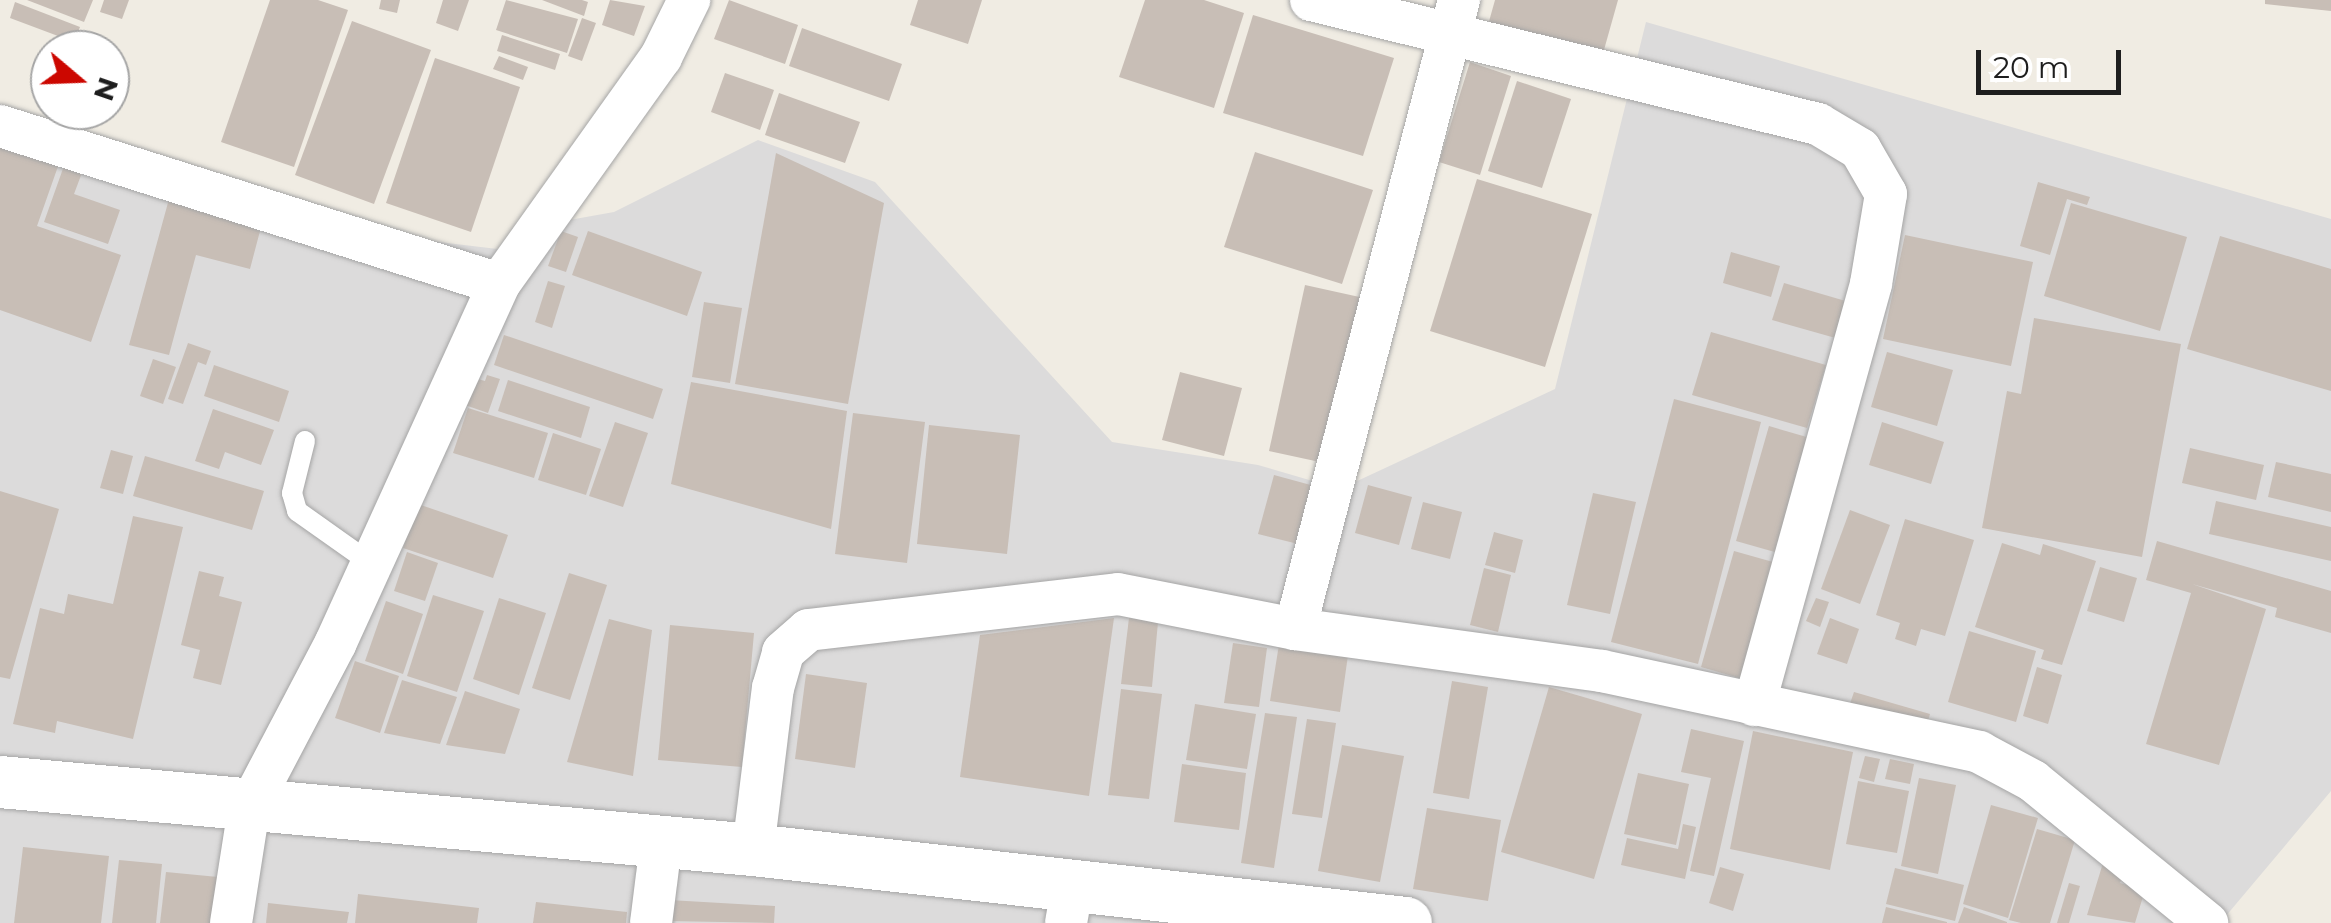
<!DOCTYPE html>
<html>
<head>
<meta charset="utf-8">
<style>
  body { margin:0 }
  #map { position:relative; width:2331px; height:923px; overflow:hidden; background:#f0ece3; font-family:Montserrat,sans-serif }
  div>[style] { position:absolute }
  .residential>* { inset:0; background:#dcdbdb }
  .building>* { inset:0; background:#c8beb6 }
  .roads { filter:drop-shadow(0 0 2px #a5a5a5) drop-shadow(0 0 2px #a5a5a5) }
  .service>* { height:20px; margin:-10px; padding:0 10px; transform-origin:10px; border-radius:10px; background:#fff }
  .minor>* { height:42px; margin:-21px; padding:0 21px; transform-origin:21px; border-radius:21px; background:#fff }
  .tertiary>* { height:52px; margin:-26px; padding:0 26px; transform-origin:26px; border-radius:26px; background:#fff }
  span { translate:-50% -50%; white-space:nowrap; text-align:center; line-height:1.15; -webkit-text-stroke:8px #fff; paint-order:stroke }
  .north { position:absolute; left:30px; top:30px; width:100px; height:100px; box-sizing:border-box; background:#fff; border:2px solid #a5a5a5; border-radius:50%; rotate:109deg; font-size:28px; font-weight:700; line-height:40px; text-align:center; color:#1e1e1e }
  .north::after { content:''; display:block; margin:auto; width:35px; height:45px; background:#cc0700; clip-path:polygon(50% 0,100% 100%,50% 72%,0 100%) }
  .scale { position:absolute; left:1976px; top:50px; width:145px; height:45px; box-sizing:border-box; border:5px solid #1e1e1e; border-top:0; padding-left:12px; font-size:30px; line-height:35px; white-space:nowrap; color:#1e1e1e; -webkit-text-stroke:8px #fff; paint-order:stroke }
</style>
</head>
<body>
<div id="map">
  <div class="residential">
    <div style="clip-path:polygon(1646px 22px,2331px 219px,2331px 791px,2220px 923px,0 923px,0 104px,397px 237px,514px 251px,558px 222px,614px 212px,758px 140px,875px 182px,1112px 442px,1258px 465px,1340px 489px,1555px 389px)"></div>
  </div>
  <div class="building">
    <div style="clip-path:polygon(27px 0,93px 0,84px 22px)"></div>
    <div style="clip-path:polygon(104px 0,129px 0,122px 19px,100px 12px)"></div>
    <div style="clip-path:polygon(270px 0,318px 0,348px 10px,294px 167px,221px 142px)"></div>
    <div style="clip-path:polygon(381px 0,400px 0,397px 13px,379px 9px)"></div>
    <div style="clip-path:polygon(443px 0,469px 0,458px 31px,436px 23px)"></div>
    <div style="clip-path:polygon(506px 0,578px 19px,567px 53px,496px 30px)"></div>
    <div style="clip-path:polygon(542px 0,582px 0,588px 2px,584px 16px)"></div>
    <div style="clip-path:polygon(610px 0,645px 6px,634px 36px,602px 25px)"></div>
    <div style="clip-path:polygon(729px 0,798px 25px,785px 64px,714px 39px)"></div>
    <div style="clip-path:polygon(918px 0,982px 0,968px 44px,910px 25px)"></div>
    <div style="clip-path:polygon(1145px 0,1204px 0,1244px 13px,1214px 108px,1119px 77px)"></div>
    <div style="clip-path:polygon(1495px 0,1618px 0,1600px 64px,1486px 32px)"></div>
    <div style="clip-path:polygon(2265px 0,2331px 0,2331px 11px,2265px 4px)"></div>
    <div style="clip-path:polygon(15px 2px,80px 27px,74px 42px,10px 18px)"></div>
    <div style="clip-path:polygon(1253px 15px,1394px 58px,1363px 156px,1223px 113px)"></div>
    <div style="clip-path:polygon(582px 18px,596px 23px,582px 61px,568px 56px)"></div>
    <div style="clip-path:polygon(352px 21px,431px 50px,374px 204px,295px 175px)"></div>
    <div style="clip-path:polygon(802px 28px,902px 64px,889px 101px,789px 66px)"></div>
    <div style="clip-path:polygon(502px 35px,560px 54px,555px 70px,497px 51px)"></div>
    <div style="clip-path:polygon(499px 56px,528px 67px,523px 80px,493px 69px)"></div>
    <div style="clip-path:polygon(435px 58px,520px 87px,471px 232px,386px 203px)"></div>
    <div style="clip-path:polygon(1470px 62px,1511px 76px,1480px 175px,1439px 162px)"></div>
    <div style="clip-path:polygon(725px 73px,774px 90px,760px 130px,711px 112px)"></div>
    <div style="clip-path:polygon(1517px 81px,1571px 99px,1542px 188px,1488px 171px)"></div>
    <div style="clip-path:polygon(779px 93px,860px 122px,845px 163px,765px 135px)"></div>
    <div style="clip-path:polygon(0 134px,62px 155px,37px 226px,121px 255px,91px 342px,0 310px)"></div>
    <div style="clip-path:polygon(1255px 152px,1373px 190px,1342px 284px,1224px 247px)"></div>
    <div style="clip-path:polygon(776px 153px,884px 203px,848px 404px,735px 384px)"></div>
    <div style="clip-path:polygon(65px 163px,83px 170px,74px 194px,120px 210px,108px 244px,44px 222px)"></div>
    <div style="clip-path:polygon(1477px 179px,1592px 214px,1545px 367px,1430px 331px)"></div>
    <div style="clip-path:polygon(2038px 182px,2090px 197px,2087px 205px,2067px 199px,2050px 255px,2020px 246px)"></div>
    <div style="clip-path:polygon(169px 199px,260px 231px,250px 269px,196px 255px,169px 355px,129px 345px)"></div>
    <div style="clip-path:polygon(2071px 203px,2187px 237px,2160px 331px,2044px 296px)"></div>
    <div style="clip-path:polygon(561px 231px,578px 237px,566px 272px,548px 266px)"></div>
    <div style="clip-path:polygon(588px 231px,702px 272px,687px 316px,572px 275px)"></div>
    <div style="clip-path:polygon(1905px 235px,2033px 262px,2011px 366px,1883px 339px)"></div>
    <div style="clip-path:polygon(2220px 236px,2331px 269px,2331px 391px,2187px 349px)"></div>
    <div style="clip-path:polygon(1731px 252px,1780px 266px,1771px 297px,1723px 283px)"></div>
    <div style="clip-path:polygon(548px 281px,565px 286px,552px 328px,535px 322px)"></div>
    <div style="clip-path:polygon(1784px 283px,1849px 302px,1839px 339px,1772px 320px)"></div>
    <div style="clip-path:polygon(1305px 285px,1364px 298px,1329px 464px,1269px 451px)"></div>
    <div style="clip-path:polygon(704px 302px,742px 308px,730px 383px,692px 377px)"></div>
    <div style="clip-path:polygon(2034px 318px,2181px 344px,2142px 557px,1982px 528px,2007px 391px,2021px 394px)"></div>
    <div style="clip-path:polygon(1711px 332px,1826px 365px,1807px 428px,1692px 395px)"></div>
    <div style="clip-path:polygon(504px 335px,663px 389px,653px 419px,494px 365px)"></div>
    <div style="clip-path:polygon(188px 343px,211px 351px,206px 365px,198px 362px,183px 404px,168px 399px)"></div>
    <div style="clip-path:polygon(1887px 352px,1953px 370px,1937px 426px,1871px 407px)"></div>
    <div style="clip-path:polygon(153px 359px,176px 367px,163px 404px,140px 396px)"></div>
    <div style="clip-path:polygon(214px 365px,289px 391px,279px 422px,204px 396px)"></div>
    <div style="clip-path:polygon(1180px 372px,1242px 388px,1224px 456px,1162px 440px)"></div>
    <div style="clip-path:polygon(487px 375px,500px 379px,488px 413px,465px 405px,474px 378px,485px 381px)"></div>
    <div style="clip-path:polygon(508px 380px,590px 407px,581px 438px,498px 411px)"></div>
    <div style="clip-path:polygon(691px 382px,847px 411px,831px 529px,671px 484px)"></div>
    <div style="clip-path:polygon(1674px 399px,1761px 422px,1698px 664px,1611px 642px)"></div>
    <div style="clip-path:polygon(468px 408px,548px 433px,534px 478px,453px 453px)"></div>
    <div style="clip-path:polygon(213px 409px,274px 430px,261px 465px,225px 452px,219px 469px,195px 461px)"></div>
    <div style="clip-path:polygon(853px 413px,925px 422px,907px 563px,835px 554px)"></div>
    <div style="clip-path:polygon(615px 422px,648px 433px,623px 507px,589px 496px)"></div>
    <div style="clip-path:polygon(1882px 422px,1944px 442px,1931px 484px,1869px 465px)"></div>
    <div style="clip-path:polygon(929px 425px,1020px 435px,1007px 554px,917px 544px)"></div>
    <div style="clip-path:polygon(1769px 426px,1817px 440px,1785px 555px,1736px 541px)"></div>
    <div style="clip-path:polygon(553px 433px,601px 449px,586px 495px,538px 480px)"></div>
    <div style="clip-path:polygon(2190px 448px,2264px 465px,2256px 500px,2182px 483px)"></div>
    <div style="clip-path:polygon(111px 450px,133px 456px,123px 494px,100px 488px)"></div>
    <div style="clip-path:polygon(145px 456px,264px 491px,252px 530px,133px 496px)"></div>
    <div style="clip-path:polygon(2276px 462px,2331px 474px,2331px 512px,2268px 497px)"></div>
    <div style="clip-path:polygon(1274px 475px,1318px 487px,1302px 545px,1258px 534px)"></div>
    <div style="clip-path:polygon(1368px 485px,1412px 497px,1399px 545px,1355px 533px)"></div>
    <div style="clip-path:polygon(0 491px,59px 509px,10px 679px,0 677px)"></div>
    <div style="clip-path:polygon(1593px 493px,1636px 502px,1610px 614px,1567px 605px)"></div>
    <div style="clip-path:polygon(2216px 501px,2331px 527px,2331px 561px,2209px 534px)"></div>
    <div style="clip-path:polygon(1423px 502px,1462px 512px,1450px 559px,1411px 549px)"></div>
    <div style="clip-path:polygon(418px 504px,508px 535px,493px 578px,403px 548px)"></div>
    <div style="clip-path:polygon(1850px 510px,1890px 525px,1860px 604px,1821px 589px)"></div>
    <div style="clip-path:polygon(133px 516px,183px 527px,133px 739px,57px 721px,55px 733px,13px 724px,40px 608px,64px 614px,68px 594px,113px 604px)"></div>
    <div style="clip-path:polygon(1905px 519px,1974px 540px,1945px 636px,1921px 629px,1916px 646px,1895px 639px,1900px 623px,1876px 615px)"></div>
    <div style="clip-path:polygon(1494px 532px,1523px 540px,1515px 573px,1485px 565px)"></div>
    <div style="clip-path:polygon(2157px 541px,2331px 591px,2331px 633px,2275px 617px,2277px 608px,2192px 584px,2266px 609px,2219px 765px,2146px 744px,2191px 593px,2146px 580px)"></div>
    <div style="clip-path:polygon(2002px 543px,2040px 555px,2043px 544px,2096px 561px,2062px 665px,2041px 659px,2044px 650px,1975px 627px)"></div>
    <div style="clip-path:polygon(1734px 551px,1780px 564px,1746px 680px,1701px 667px)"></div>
    <div style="clip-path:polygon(407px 552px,438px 563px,425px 601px,394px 591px)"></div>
    <div style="clip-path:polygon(2100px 567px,2137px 578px,2124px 622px,2087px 611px)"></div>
    <div style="clip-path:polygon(1484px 568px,1511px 575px,1498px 632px,1470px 625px)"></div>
    <div style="clip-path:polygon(199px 571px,224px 577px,219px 596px,242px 602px,221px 685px,193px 678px,200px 650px,181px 645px)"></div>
    <div style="clip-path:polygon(569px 573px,607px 585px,570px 700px,532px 688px)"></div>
    <div style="clip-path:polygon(433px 595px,484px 611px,457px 692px,407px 676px)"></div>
    <div style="clip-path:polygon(499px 598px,546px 613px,519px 695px,473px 679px)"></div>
    <div style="clip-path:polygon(1816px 598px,1829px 602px,1820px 627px,1806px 621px)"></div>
    <div style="clip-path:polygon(386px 601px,423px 614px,403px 674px,365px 661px)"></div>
    <div style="clip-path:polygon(1114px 618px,1089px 796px,960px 777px,980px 635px)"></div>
    <div style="clip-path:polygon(1129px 618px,1158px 622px,1152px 687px,1121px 684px)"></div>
    <div style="clip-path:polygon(1830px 618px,1859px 629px,1847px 664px,1817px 654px)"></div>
    <div style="clip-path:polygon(609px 619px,652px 630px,633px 776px,567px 762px)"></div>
    <div style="clip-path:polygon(670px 625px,754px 633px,742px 767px,658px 760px)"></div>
    <div style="clip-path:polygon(1969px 631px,2036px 651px,2016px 722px,1948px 702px)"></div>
    <div style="clip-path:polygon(1280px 638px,1349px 648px,1340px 712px,1270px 701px)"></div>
    <div style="clip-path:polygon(1233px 643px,1267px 648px,1259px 707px,1224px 703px)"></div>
    <div style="clip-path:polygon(355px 661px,399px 676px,380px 733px,335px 718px)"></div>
    <div style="clip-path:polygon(2037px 667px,2062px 675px,2048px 724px,2023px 716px)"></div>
    <div style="clip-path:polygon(806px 674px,867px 683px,855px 768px,795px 759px)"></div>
    <div style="clip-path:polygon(402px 680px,457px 697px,440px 744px,384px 733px)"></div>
    <div style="clip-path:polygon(1452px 681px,1488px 687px,1469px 799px,1433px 793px)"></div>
    <div style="clip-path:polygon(1549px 687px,1642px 714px,1594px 879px,1501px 852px)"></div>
    <div style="clip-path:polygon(1121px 689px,1162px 694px,1149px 799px,1108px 795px)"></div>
    <div style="clip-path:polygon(465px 691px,520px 709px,505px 754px,446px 745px)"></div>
    <div style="clip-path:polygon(1854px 692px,1930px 714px,1923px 738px,1846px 715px)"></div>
    <div style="clip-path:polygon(1195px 704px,1256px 714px,1247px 769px,1186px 760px)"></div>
    <div style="clip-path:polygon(1265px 713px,1297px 717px,1274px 868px,1241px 863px)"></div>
    <div style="clip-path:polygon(1307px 719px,1336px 723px,1322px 818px,1292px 814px)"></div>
    <div style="clip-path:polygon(1691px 729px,1744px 741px,1714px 876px,1690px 871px,1711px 778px,1681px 772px)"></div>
    <div style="clip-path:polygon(1753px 731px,1853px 752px,1830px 870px,1730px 849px)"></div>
    <div style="clip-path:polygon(1342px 745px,1404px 756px,1380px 882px,1318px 871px)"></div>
    <div style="clip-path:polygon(1865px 756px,1880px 759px,1874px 782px,1859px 778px)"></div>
    <div style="clip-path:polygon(1890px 759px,1914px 764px,1910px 784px,1885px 779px)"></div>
    <div style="clip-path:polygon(1182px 764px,1246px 773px,1239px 830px,1174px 822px)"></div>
    <div style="clip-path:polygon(1638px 773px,1689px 784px,1676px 845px,1624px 834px)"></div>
    <div style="clip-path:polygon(1919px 778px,1956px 785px,1938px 874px,1901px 866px)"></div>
    <div style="clip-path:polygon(1858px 781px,1909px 791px,1897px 853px,1846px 844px)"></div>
    <div style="clip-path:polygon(1991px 805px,2038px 818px,2008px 918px,1963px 904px)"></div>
    <div style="clip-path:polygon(1427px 808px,1501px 820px,1488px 901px,1413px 889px)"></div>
    <div style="clip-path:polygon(1683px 824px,1696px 827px,1685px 879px,1621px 865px,1627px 838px,1678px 849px)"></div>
    <div style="clip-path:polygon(2037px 829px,2075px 840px,2050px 923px,2021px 923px,2009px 920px)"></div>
    <div style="clip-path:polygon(23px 847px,109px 856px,101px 923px,14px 923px)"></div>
    <div style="clip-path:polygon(119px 860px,162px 864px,156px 923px,112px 923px)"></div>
    <div style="clip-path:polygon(2103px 863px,2125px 869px,2120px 883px,2145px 890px,2135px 923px,2087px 915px)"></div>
    <div style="clip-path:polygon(1720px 867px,1744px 874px,1733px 911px,1709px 903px)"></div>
    <div style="clip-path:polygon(1895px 868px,1964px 885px,1955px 921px,1886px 904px)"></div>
    <div style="clip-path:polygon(166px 872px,218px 877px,213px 923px,160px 923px)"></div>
    <div style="clip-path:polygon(2069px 883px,2080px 886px,2069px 923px,2057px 923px)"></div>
    <div style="clip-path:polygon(358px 894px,479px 908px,477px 923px,355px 923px)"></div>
    <div style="clip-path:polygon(669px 900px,775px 906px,774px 923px,667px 921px)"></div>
    <div style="clip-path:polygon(536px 902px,627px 912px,626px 923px,533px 923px)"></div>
    <div style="clip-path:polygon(268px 903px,349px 912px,347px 923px,266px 923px)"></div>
    <div style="clip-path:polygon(1886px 907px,1947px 922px,1947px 923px,1882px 923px)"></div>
    <div style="clip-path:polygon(1964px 907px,2007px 922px,2007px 923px,1958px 923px)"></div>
  </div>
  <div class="roads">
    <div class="service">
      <div style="left:305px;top:441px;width:54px;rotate:104deg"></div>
      <div style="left:292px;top:493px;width:19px;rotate:74deg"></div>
      <div style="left:297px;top:511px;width:88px;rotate:35.3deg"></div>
    </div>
    <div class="minor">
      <div style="left:1311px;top:0;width:522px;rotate:13.74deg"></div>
      <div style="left:1818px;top:124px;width:49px;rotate:30.8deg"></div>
      <div style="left:1860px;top:149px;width:52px;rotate:60deg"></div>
      <div style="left:1886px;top:194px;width:91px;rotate:99.5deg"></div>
      <div style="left:1871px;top:284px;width:437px;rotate:105.5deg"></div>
      <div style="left:0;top:126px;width:523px;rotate:17.57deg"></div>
      <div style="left:1295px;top:629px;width:650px;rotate:-75.39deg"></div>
      <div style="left:753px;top:850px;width:163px;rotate:-83deg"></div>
      <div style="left:773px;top:688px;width:37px;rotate:-74deg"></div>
      <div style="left:783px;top:652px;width:33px;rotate:-41deg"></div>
      <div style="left:808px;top:630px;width:312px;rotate:-6.6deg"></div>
      <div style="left:1118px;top:594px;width:180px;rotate:11.2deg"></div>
      <div style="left:1295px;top:629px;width:310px;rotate:7.8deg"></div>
      <div style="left:1602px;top:671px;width:386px;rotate:12.1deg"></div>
      <div style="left:1979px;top:752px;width:61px;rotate:28.2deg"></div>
      <div style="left:2033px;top:781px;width:225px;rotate:39.2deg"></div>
      <div style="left:231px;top:923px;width:116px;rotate:-81.1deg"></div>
      <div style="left:249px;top:808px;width:187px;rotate:-62.3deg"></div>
      <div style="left:336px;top:642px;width:393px;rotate:-65.5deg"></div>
      <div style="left:499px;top:284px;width:279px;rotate:-54.5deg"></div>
      <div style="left:661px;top:57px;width:64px;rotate:-63.8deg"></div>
      <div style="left:651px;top:923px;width:80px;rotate:-82.8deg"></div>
      <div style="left:1066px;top:923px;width:40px;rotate:-80deg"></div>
    </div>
    <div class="tertiary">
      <div style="left:0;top:782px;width:756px;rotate:5.16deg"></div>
      <div style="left:753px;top:850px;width:657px;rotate:6.38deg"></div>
    </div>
  </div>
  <div class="north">N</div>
  <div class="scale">20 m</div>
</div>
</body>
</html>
